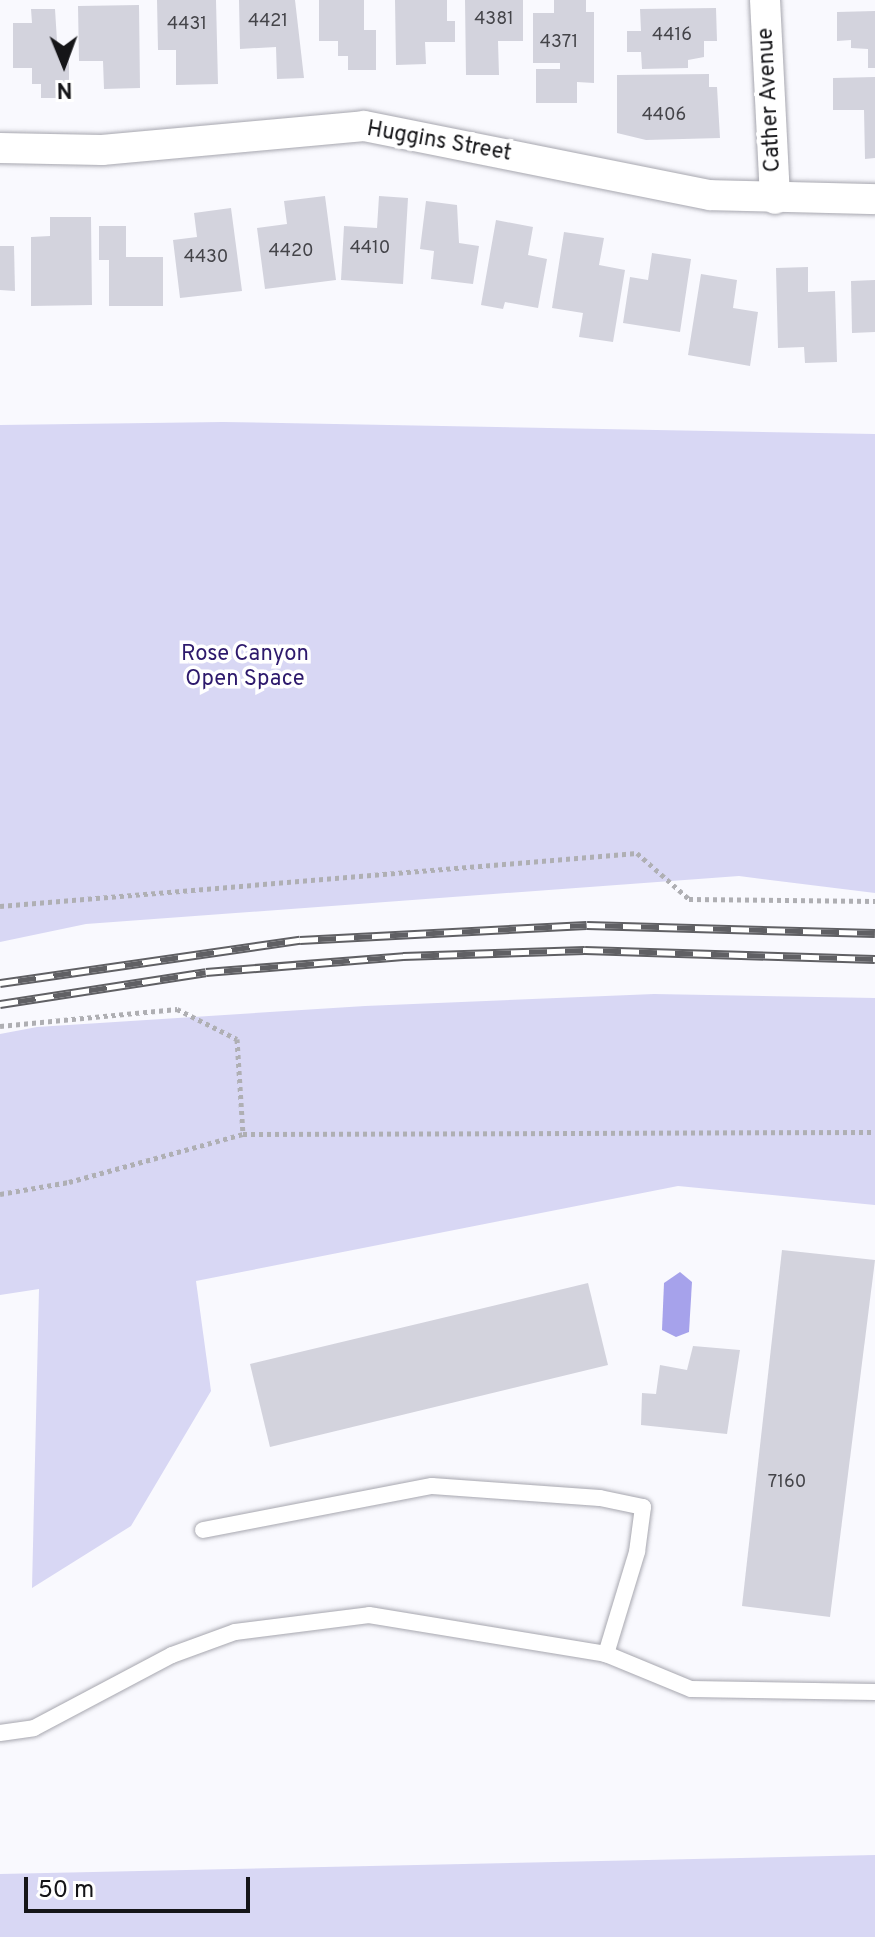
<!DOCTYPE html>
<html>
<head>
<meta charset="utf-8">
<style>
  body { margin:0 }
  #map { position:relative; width:875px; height:1937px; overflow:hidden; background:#f9f9fe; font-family:Overpass,sans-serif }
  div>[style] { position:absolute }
  .green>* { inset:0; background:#d8d7f4 }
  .water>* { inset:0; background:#a6a2eb }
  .building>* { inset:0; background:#d3d3dd }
  .path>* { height:5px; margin-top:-2.5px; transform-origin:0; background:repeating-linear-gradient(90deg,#afafb3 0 4px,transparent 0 8px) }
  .roads { filter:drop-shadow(0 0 2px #a7a7af) drop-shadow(0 0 2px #a7a7af) }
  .service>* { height:16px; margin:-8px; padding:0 8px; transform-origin:8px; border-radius:8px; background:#fff }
  .minor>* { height:30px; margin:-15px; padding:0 15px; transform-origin:15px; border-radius:15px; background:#fff }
  .rail>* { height:9px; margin-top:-4.5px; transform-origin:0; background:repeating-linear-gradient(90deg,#fff 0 18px,#606064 0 36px); box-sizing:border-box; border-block:2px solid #606064 }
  span { translate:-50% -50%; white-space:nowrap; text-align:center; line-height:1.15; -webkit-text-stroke:7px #fff; paint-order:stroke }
  .number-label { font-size:18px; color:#444449 }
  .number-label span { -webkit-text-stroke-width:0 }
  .street-label { font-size:22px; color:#151518 }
  .park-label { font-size:22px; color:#2d196c }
  .north { position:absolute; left:24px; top:24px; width:80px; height:80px; -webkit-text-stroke:6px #fff; paint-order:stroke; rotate:179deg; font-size:22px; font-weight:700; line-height:32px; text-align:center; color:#151518 }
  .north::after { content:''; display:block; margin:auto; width:28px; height:36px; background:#151518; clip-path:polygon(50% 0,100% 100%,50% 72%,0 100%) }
  .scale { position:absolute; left:24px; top:1877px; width:226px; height:36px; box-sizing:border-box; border:4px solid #151518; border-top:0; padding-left:10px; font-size:24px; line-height:28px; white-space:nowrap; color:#151518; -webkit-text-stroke:6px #fff; paint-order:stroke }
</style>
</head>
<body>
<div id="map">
  <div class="green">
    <div style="clip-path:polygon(223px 422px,875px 434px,875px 893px,739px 876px,86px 924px,0 942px,0 425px)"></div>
    <div style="clip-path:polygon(654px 994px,875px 998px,875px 1205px,678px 1186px,196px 1281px,211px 1391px,131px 1526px,32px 1588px,39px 1289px,0 1295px,0 1034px,37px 1027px,365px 1006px)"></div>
    <div style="clip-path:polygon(875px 1855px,875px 1937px,0 1937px,0 1874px)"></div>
  </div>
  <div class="water">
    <div style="clip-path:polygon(680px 1272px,692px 1282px,689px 1332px,676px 1337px,662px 1330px,664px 1283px)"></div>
  </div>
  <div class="building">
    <div style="clip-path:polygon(157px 0,216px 0,218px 84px,176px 85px,176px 50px,158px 50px)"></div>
    <div style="clip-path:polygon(239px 0,295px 0,304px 78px,277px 79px,276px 47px,240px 49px)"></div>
    <div style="clip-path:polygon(319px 0,364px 0,364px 30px,376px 30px,376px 70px,348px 70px,348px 56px,338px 56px,338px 41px,319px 41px)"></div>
    <div style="clip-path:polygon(395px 0,447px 0,447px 21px,455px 21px,455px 42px,425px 42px,426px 64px,396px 65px)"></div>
    <div style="clip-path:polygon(465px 0,523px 0,523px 41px,498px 41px,499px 75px,466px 75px)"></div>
    <div style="clip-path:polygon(554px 0,586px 0,586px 12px,594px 12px,594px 83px,577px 82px,577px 103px,536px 103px,536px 69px,560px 69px,560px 63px,533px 63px,533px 13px,554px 13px)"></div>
    <div style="clip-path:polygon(139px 5px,140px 88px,104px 89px,103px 61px,79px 61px,78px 6px)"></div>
    <div style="clip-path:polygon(716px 8px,717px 41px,704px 41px,704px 57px,688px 60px,688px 68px,642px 69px,641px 52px,627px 52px,627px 31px,641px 31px,640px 9px)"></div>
    <div style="clip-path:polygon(31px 9px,55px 9px,58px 57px,69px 57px,69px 98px,41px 98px,41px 84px,32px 84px,32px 68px,13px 68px,13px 23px,32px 23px)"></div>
    <div style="clip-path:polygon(875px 11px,875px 68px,868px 68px,868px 49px,851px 48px,851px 40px,837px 41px,837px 12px)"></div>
    <div style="clip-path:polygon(709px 74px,709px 87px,717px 87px,720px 138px,646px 140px,617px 133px,617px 75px)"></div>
    <div style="clip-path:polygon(875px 77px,875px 158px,865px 159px,864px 110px,833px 110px,833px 78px)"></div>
    <div style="clip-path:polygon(325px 196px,336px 280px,265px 289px,257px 228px,287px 224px,284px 201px)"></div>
    <div style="clip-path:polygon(379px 196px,408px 198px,403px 284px,341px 280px,344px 226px,377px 228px)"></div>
    <div style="clip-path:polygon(426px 201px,457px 205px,459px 243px,479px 246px,473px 284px,431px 279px,434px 251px,420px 249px)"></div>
    <div style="clip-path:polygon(231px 208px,242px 291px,180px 298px,173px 240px,197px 237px,194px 213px)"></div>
    <div style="clip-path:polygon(50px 217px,91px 217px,92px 305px,31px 306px,31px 237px,50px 236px)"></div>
    <div style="clip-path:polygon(496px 220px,533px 227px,528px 255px,547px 259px,538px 308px,505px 302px,503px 309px,481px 305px)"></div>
    <div style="clip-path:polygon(99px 226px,126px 226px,126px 257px,163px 257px,163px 306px,109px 306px,109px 260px,99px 260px)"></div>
    <div style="clip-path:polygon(564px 232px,604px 238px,599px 265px,625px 270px,613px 342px,579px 337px,583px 313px,552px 308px)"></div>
    <div style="clip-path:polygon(0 246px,14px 246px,15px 291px,0 290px)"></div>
    <div style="clip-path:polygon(652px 253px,691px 259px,680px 332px,623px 323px,630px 277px,648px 280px)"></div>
    <div style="clip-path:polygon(808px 267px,808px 292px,835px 291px,837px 362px,805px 363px,804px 347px,778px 348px,776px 268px)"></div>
    <div style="clip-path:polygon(701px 274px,737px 280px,733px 308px,758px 312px,750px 366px,688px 355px)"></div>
    <div style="clip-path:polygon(875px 280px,875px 332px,852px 333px,851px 281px)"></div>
    <div style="clip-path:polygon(782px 1250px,875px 1260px,830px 1617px,742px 1606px)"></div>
    <div style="clip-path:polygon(588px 1283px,608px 1365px,270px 1447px,250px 1364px)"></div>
    <div style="clip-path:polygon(693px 1346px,740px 1350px,727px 1434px,641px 1425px,642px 1393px,656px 1394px,660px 1365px,687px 1370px)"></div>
  </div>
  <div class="path">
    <div style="left:0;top:906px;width:639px;rotate:-4.76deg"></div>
    <div style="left:637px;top:853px;width:69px;rotate:41.5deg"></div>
    <div style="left:689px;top:899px;width:186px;rotate:0.6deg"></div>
    <div style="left:0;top:1026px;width:178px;rotate:-5.5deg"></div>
    <div style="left:177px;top:1009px;width:67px;rotate:26.6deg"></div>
    <div style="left:237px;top:1039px;width:95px;rotate:86.4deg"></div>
    <div style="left:0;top:1194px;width:70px;rotate:-9.9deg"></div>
    <div style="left:69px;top:1182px;width:180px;rotate:-15.4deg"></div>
    <div style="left:243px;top:1134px;width:632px;rotate:-0.18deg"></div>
  </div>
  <div class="roads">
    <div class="service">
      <div style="left:203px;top:1530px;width:233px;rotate:-10.9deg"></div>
      <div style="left:432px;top:1486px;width:168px;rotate:4.1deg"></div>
      <div style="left:600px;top:1498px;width:44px;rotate:11.8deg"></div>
      <div style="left:643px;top:1507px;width:45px;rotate:97.6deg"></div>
      <div style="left:637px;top:1552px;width:107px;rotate:106.9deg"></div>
      <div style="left:0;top:1733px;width:34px;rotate:-8deg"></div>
      <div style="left:34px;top:1728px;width:156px;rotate:-27.9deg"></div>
      <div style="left:172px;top:1655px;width:67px;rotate:-20.1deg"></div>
      <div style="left:235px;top:1632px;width:135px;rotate:-7.2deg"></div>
      <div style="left:369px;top:1615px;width:240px;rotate:9.3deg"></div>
      <div style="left:606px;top:1654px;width:92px;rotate:22.4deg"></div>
      <div style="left:691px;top:1689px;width:184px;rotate:0.9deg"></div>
    </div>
    <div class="minor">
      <div style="left:765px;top:0;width:199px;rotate:87.1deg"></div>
      <div style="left:0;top:148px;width:102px;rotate:1.1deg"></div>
      <div style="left:102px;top:150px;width:263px;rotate:-5.2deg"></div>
      <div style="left:364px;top:126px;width:353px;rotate:11.3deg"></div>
      <div style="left:710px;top:195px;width:165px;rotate:1.4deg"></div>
    </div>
  </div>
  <div class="rail">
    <div style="left:0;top:983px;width:303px;rotate:-8.2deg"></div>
    <div style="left:300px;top:940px;width:287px;rotate:-3deg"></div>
    <div style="left:587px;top:925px;width:288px;rotate:1.6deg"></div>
    <div style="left:0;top:1004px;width:208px;rotate:-8.8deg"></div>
    <div style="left:206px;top:972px;width:198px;rotate:-4.6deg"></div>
    <div style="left:403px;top:956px;width:182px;rotate:-1.9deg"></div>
    <div style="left:585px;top:950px;width:290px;rotate:1.8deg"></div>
  </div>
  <div class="number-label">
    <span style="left:494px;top:20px">4381</span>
    <span style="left:268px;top:22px">4421</span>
    <span style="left:187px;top:25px">4431</span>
    <span style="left:672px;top:36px">4416</span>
    <span style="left:559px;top:43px">4371</span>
    <span style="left:664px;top:116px">4406</span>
    <span style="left:370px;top:249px">4410</span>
    <span style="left:291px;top:252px">4420</span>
    <span style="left:206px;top:258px">4430</span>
    <span style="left:787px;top:1483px">7160</span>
  </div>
  <div class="street-label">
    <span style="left:770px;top:100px;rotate:-93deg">Cather Avenue</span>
    <span style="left:439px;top:142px;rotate:10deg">Huggins Street</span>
  </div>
  <div class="park-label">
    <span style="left:245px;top:667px">Rose Canyon<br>Open Space</span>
  </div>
  <div class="north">N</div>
  <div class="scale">50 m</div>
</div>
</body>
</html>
